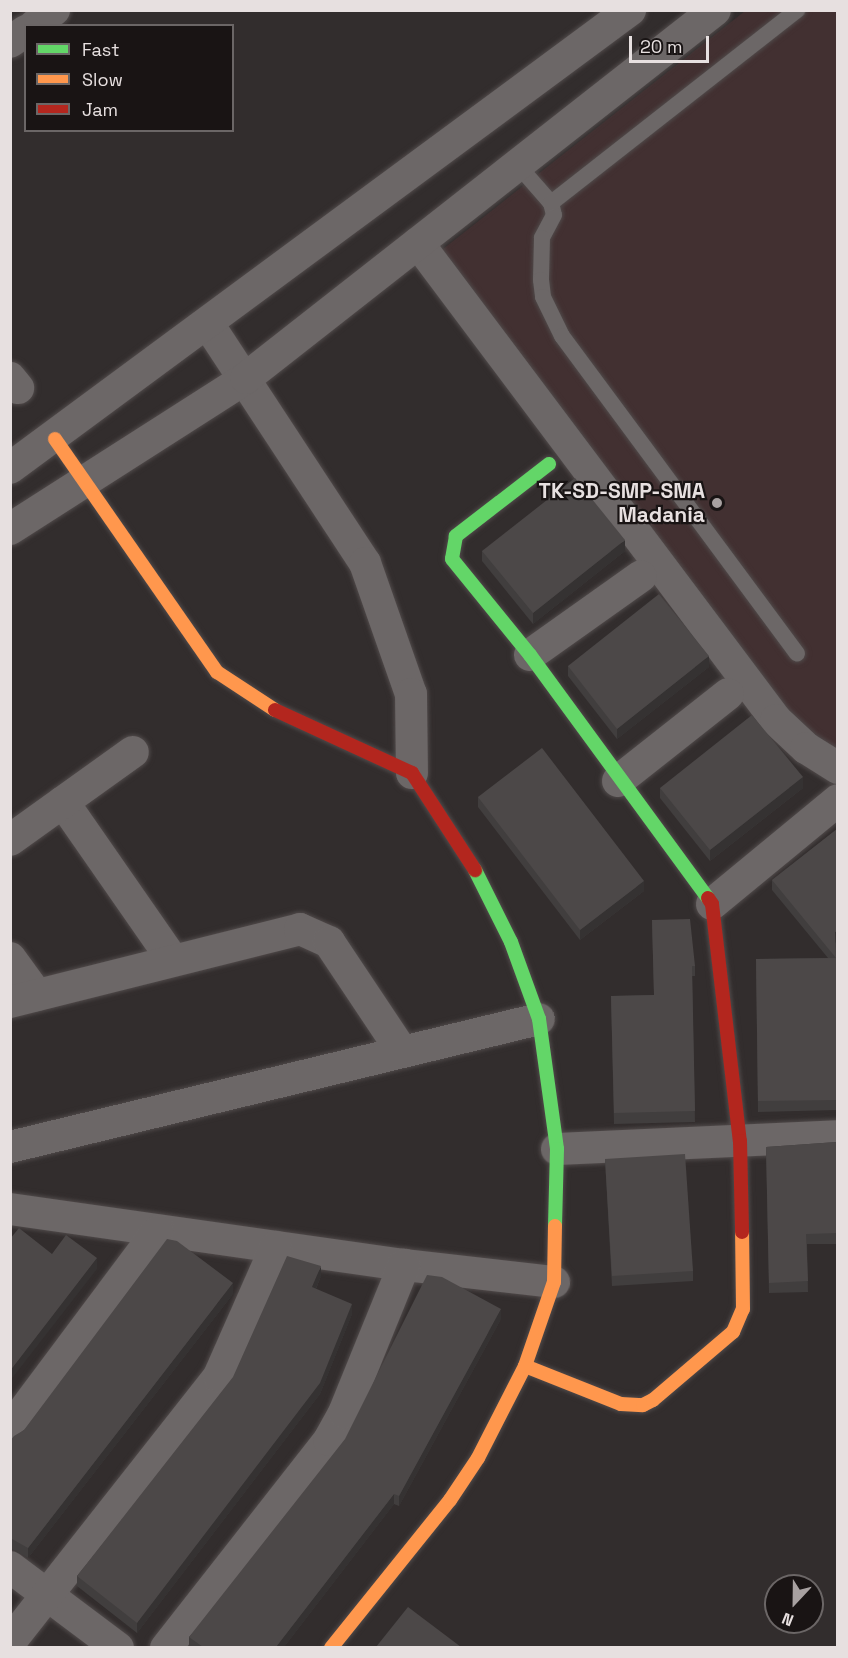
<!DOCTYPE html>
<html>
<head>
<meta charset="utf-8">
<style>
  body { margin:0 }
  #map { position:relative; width:848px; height:1658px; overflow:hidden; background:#322d2d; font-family:"Space Grotesk",sans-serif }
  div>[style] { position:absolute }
  .built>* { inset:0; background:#423031 }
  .roads { filter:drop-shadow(0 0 2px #504a4a) drop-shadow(0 0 2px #504a4a) }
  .lane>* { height:16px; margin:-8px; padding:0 8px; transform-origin:8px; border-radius:8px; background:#6c6767 }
  .street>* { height:32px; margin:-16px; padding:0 16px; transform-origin:16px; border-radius:16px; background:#6c6767 }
  .fast>* { height:14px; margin:-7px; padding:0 7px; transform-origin:7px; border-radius:7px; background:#63d668 }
  .slow>* { height:14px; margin:-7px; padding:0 7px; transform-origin:7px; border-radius:7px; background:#ff974d }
  .jam>* { height:14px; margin:-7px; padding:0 7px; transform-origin:7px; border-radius:7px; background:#b3261e }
  .wall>* { inset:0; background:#413e3e }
  .shaded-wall>* { inset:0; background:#353232 }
  .building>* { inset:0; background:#4c4848 }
  .dots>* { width:16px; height:16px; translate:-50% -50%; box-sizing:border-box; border:3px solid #191414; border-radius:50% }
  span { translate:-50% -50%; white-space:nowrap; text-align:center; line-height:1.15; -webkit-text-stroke:4.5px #191414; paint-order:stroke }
  .poi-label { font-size:21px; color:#e7e0e0; font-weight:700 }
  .right { translate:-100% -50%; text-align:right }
  .frame { position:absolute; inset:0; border:12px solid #e7e0e0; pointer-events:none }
  .legend { position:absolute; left:24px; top:24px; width:210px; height:108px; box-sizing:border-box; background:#191414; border:2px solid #6b6666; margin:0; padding:8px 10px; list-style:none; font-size:18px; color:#e7e0e0 }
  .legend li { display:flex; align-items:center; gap:12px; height:30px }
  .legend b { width:30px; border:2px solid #6b6666 }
  .north { position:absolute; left:764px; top:1574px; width:60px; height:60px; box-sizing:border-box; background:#191414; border:2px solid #6b6666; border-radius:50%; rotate:202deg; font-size:16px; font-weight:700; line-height:24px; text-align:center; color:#e7e0e0 }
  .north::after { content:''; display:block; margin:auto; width:21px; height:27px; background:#a8a1a1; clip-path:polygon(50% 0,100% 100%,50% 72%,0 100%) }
  .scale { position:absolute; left:629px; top:36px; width:80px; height:27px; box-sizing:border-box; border:3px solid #e7e0e0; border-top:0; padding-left:8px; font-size:18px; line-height:21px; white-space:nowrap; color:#e7e0e0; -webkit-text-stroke:4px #191414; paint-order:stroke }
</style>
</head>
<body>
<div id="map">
  <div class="built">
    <div style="clip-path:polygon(745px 11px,837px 11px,837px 779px,772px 738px,419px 268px)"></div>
  </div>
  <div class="roads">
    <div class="lane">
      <div style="left:516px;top:163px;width:53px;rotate:48.8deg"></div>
      <div style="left:551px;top:203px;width:12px;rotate:76deg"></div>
      <div style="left:554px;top:215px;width:26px;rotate:118deg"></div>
      <div style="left:542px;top:238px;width:42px;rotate:91.4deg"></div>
      <div style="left:541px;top:280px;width:17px;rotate:83deg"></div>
      <div style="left:543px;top:297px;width:43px;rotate:64deg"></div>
      <div style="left:562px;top:336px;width:395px;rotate:53.5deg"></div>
      <div style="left:551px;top:203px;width:313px;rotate:-38.1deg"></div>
    </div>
    <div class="street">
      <div style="left:34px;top:26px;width:26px;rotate:-39deg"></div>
      <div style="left:10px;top:42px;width:19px;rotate:-35deg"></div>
      <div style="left:418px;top:243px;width:596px;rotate:53.11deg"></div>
      <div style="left:776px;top:720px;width:41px;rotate:43deg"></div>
      <div style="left:806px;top:748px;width:38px;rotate:32deg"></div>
      <div style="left:208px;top:324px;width:286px;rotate:56.7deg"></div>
      <div style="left:365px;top:563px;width:139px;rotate:70.7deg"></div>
      <div style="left:411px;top:694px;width:79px;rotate:89.3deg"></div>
      <div style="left:10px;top:378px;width:13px;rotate:51deg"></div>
      <div style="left:10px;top:468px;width:771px;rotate:-36.45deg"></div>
      <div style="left:10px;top:529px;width:280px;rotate:-32.6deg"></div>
      <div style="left:246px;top:378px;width:596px;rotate:-38.12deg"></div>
      <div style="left:530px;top:655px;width:136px;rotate:-35.4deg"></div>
      <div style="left:618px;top:781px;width:140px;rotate:-38.3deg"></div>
      <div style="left:63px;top:802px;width:191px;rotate:55.2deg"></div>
      <div style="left:10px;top:840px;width:151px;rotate:-35.6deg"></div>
      <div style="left:712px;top:904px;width:163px;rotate:-39.5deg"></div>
      <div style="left:10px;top:958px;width:46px;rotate:53.9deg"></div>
      <div style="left:10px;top:1002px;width:299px;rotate:-14.1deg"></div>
      <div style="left:300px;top:929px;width:32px;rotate:24deg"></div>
      <div style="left:329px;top:942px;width:130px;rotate:56.3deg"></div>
      <div style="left:10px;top:1147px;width:544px;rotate:-13.6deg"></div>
      <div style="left:557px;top:1149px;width:281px;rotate:-2.6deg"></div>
      <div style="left:10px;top:1209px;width:398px;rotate:8.1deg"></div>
      <div style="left:404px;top:1265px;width:151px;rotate:6.5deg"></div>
      <div style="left:10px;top:1429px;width:247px;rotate:-53.2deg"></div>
      <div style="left:10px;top:1567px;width:135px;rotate:36.9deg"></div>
      <div style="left:10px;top:1642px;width:338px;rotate:-51.8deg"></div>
      <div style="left:219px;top:1376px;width:141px;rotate:-66.2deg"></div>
      <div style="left:166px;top:1648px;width:264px;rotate:-51.9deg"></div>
      <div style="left:329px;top:1440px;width:31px;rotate:-61deg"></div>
      <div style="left:344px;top:1413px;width:160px;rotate:-67.9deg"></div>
    </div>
    <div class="fast">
      <div style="left:549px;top:464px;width:118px;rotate:142.3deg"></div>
      <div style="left:456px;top:536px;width:23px;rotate:100deg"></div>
      <div style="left:452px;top:559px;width:124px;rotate:50.9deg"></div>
      <div style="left:530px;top:655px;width:301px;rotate:53.8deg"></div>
      <div style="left:475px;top:870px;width:80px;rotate:63.4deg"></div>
      <div style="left:511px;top:942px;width:82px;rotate:70deg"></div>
      <div style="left:539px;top:1019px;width:131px;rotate:82.1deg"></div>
      <div style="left:557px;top:1149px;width:77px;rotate:91.5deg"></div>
    </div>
    <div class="slow">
      <div style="left:55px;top:439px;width:284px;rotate:55.2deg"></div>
      <div style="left:217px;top:672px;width:69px;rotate:33.2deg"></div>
      <div style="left:525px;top:1366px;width:103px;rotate:21.6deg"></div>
      <div style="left:621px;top:1404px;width:22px;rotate:3deg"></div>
      <div style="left:643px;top:1405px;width:11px;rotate:-27deg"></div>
      <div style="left:653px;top:1400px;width:105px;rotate:-40.4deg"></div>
      <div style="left:733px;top:1332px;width:25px;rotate:-67deg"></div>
      <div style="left:743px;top:1309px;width:77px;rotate:-90.7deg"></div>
      <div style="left:331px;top:1648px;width:190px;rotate:-51.2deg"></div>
      <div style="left:450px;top:1500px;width:50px;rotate:-56.3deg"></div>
      <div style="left:478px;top:1458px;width:103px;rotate:-62.9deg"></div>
      <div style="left:525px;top:1366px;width:89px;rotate:-71deg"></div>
      <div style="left:554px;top:1282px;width:56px;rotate:-89deg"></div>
    </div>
    <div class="jam">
      <div style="left:275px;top:710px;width:151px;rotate:24.7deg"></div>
      <div style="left:412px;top:773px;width:116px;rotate:57deg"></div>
      <div style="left:708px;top:898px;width:7px;rotate:56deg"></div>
      <div style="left:712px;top:904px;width:239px;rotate:83.3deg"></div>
      <div style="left:740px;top:1141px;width:91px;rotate:88.7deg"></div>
    </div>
  </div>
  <div class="wall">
    <div style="clip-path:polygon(482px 551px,625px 551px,533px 624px,482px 561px)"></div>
    <div style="clip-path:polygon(568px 666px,709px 667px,617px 739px,568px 676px)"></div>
    <div style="clip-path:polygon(660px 788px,803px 788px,710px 861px,660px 798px)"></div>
    <div style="clip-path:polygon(478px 797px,644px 891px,580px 940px,478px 807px)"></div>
    <div style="clip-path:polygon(837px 829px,837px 941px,836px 943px,837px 1110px,758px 1112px,756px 959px,828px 958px,772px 890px,772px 880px)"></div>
    <div style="clip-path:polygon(652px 920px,695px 966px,695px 976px,692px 976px,695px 1122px,614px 1124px,611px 996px,654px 995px)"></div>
    <div style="clip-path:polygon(837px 1142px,837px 1244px,807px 1244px,808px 1292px,769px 1293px,766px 1147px)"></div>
    <div style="clip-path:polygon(605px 1159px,693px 1271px,693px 1281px,612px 1286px)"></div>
    <div style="clip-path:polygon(321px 1276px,316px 1289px,352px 1314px,320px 1394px,137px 1633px,77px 1586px,77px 1576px)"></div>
    <div style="clip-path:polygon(233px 1294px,28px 1558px,12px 1549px,10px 1441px,24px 1430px)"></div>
    <div style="clip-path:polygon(501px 1319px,399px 1506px,394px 1504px,284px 1647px,189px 1647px,189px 1637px)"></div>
  </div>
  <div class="shaded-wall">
    <div style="clip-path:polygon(625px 540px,625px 551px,533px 624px,533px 613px)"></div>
    <div style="clip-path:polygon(709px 656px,709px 667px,617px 739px,617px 729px)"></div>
    <div style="clip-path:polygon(803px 777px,803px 788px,710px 861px,710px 850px)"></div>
    <div style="clip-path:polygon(644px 881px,644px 891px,580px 940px,580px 930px)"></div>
    <div style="clip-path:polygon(837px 931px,837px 941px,835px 943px,835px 932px)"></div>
    <div style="clip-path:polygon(97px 1258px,97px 1269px,10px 1381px,10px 1371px)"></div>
    <div style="clip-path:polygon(321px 1266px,321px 1276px,312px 1298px,312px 1287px)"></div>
    <div style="clip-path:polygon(233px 1283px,233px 1294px,28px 1558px,28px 1548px)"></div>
    <div style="clip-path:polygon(352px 1304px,352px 1314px,320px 1394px,137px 1633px,137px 1623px)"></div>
    <div style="clip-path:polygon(501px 1309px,501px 1319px,399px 1506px,399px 1496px)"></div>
    <div style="clip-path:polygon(394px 1494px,394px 1504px,284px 1647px,276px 1647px)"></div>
    <div style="clip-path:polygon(12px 1581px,12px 1591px,10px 1594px,10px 1584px)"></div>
  </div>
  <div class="building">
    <div style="clip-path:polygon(575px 478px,625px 540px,533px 613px,482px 551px)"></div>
    <div style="clip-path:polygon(659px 594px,709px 656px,617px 729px,568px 666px)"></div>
    <div style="clip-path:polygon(752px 715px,803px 777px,710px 850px,660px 788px)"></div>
    <div style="clip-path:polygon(542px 748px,644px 881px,580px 930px,478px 797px)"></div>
    <div style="clip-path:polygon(837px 829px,837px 931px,835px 932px,836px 958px,772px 880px)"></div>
    <div style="clip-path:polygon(690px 919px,695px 966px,692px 966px,695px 1111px,614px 1113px,611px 996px,654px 995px,652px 920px)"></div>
    <div style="clip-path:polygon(836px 958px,837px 1100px,758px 1101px,756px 959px)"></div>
    <div style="clip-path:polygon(837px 1142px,837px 1233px,806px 1234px,808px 1281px,769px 1283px,766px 1147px)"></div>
    <div style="clip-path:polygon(685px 1154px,693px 1271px,612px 1276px,605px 1159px)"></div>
    <div style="clip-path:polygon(19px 1228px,52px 1254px,66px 1235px,97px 1258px,10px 1371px,10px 1239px)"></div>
    <div style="clip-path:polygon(167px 1239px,177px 1241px,233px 1283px,28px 1548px,12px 1539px,10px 1539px,10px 1441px,14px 1436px,24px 1430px)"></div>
    <div style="clip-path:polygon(287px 1256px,321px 1266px,312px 1287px,352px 1304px,320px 1383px,137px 1623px,77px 1576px,233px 1377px)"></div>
    <div style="clip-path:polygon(427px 1275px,442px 1277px,501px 1309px,399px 1496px,394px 1494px,276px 1647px,203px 1647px,189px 1637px,345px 1439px)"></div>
    <div style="clip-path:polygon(408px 1607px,461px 1647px,376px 1647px)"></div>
  </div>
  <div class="dots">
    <div style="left:717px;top:503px;background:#a8a1a1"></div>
  </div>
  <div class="poi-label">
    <span class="right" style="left:705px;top:503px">TK-SD-SMP-SMA<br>Madania</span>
  </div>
  <div class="frame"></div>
  <ul class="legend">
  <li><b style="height:8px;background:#63d668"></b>Fast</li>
  <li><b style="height:8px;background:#ff974d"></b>Slow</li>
  <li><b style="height:8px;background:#b3261e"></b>Jam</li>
  </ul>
  <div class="north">N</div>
  <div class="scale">20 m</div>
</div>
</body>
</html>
